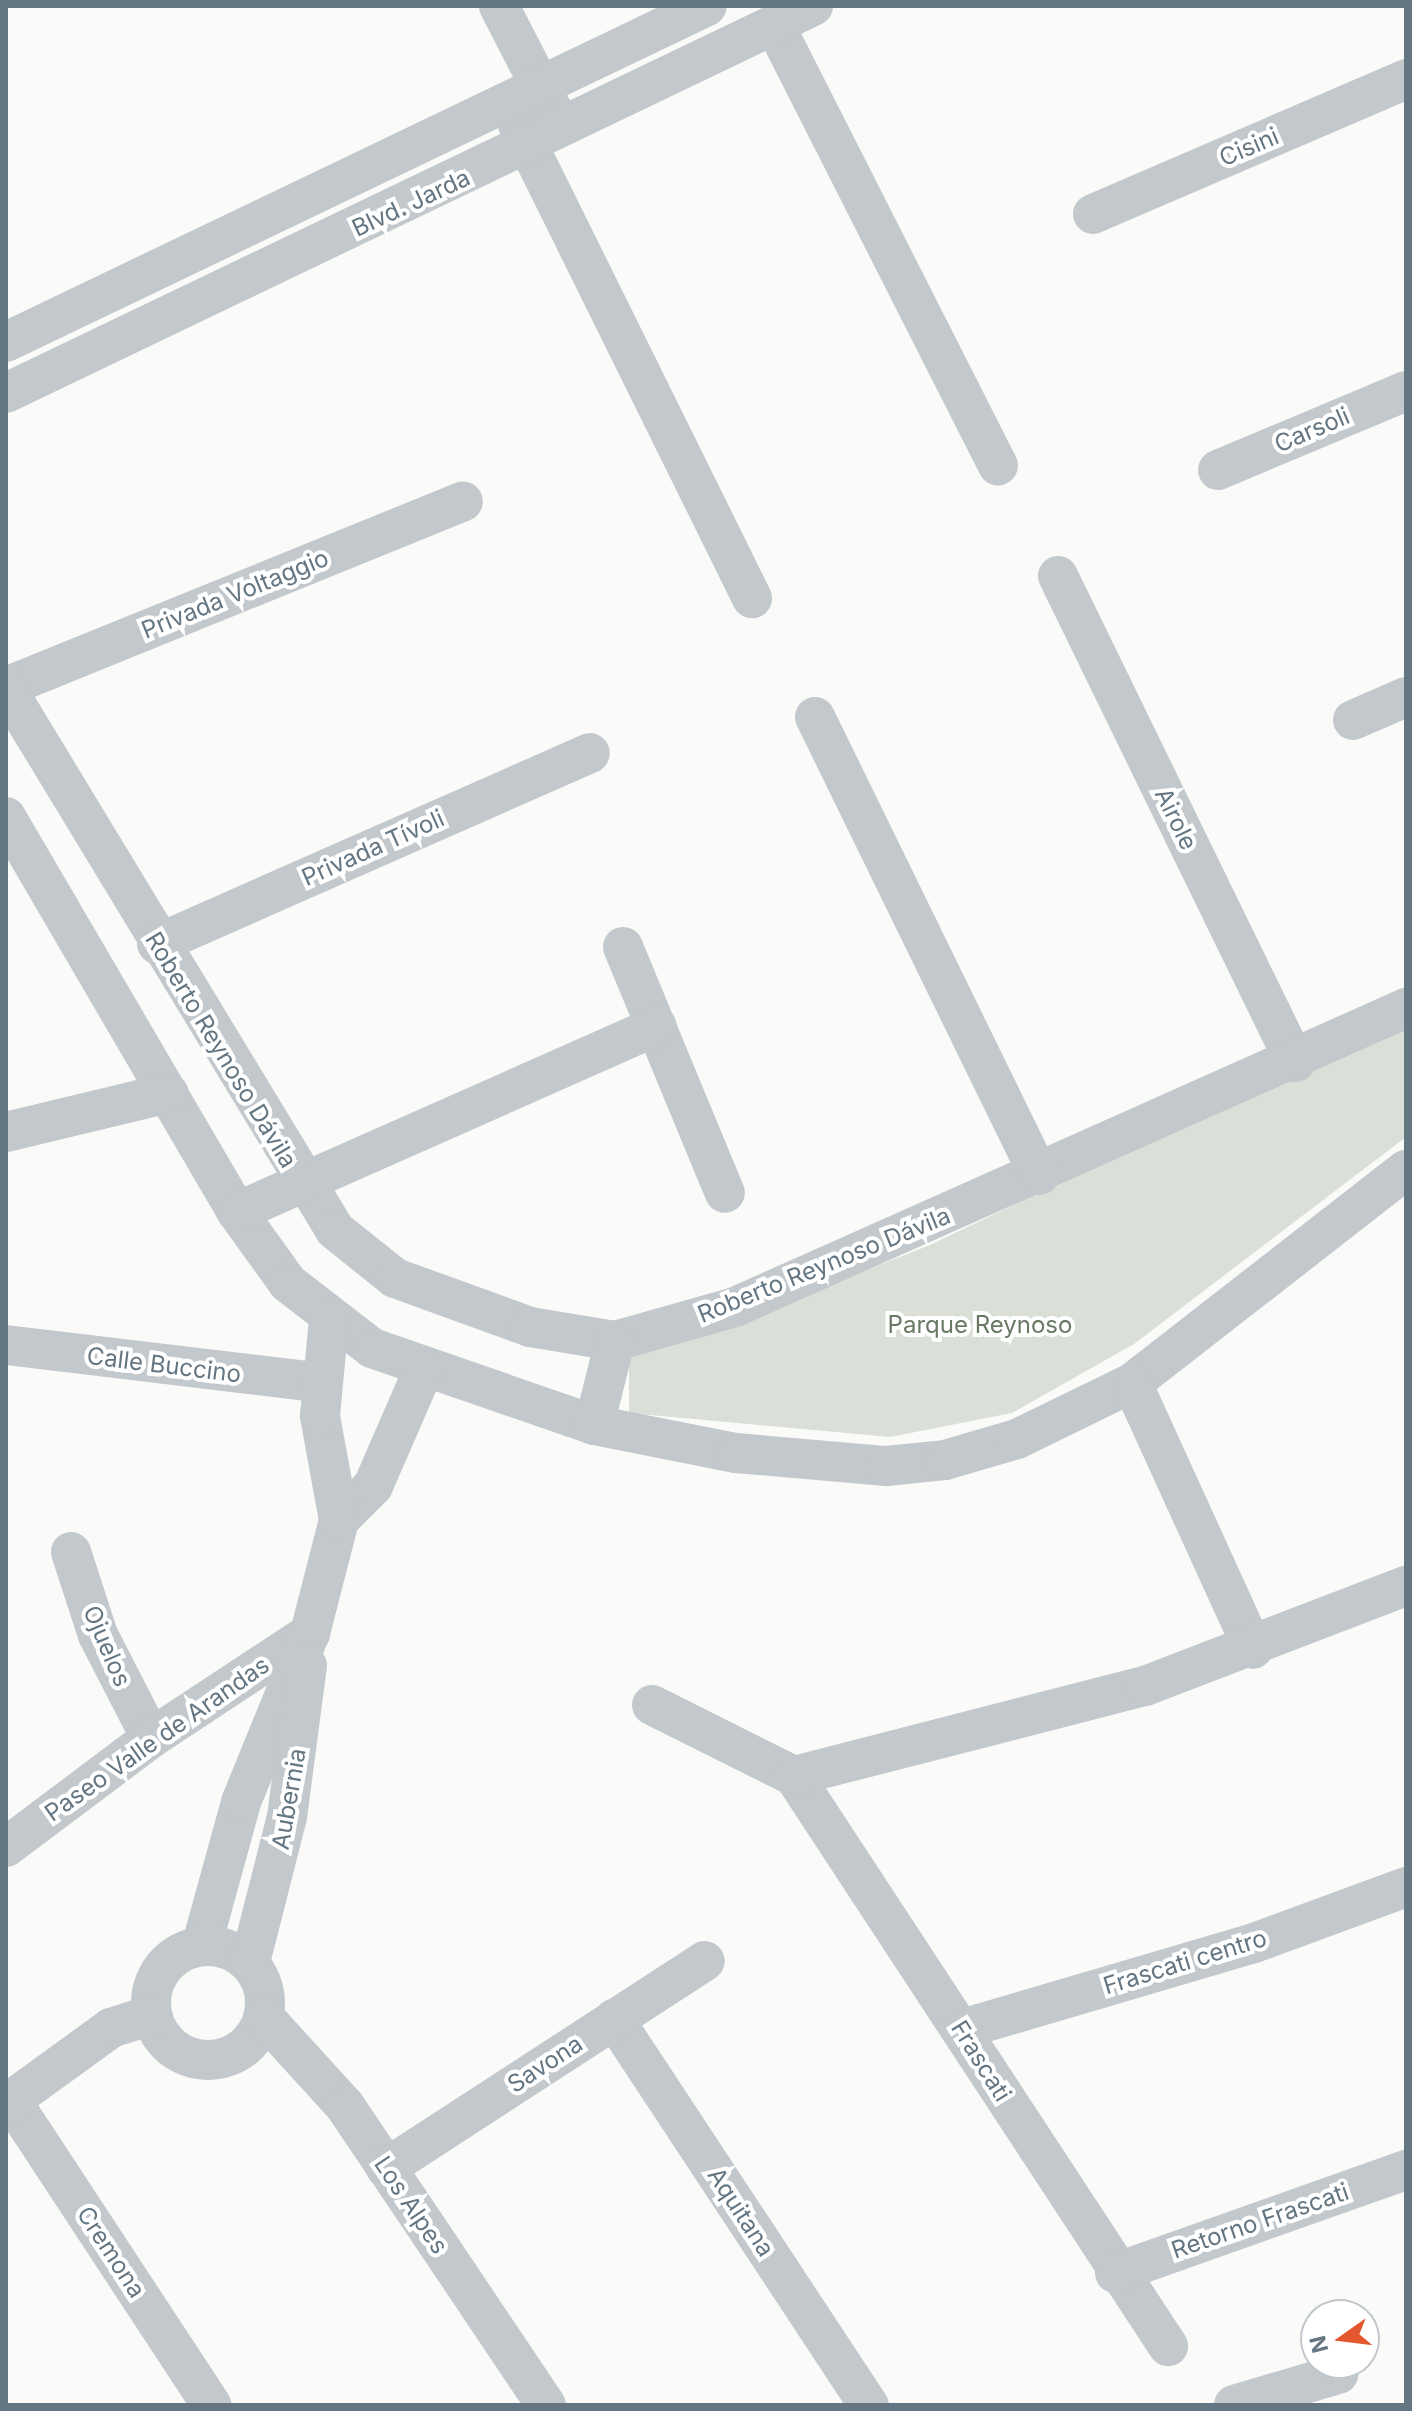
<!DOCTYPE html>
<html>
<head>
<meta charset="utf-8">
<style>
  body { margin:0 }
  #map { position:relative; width:1412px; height:2411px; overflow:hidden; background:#fafaf8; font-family:Inter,sans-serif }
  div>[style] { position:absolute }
  .green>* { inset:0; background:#dadfd7 }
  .street>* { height:40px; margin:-20px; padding:0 20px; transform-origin:20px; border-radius:20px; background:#c3c8cc }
  .street>.ring { margin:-20px; padding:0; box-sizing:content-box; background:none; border:40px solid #c3c8cc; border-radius:50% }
  span { translate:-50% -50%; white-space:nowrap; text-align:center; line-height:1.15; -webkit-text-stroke:8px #fff; paint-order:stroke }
  .street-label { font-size:24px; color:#657683 }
  .park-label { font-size:24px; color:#687a64 }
  .frame { position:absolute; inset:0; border:8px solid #657683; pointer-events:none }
  .north { position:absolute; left:1300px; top:2299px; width:80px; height:80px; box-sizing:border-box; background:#fff; border:2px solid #c1c8cd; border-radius:50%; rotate:256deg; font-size:22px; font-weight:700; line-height:32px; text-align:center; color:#657683 }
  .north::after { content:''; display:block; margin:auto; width:28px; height:36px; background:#e4572e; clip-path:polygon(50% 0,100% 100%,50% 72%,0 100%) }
</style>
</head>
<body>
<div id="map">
  <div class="green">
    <div style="clip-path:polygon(1406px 1016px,1406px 1137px,1134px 1344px,1012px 1413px,890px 1437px,629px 1413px,629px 1359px,655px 1336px,727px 1325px,930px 1245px)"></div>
  </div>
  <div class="street">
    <div style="left:499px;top:6px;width:118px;rotate:62.8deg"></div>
    <div style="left:774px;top:24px;width:495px;rotate:63.1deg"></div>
    <div style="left:518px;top:125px;width:528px;rotate:63.68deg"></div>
    <div style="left:1093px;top:214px;width:341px;rotate:-23.3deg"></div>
    <div style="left:6px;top:342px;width:777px;rotate:-25.61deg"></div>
    <div style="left:6px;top:393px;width:895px;rotate:-25.62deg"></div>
    <div style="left:1218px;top:470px;width:204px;rotate:-22.8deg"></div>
    <div style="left:1058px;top:576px;width:541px;rotate:64deg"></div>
    <div style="left:6px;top:687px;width:493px;rotate:-22.1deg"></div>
    <div style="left:6px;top:688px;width:634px;rotate:58.74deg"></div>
    <div style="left:335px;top:1230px;width:77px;rotate:38.7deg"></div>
    <div style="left:395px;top:1278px;width:144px;rotate:19.9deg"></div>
    <div style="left:530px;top:1327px;width:86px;rotate:9.4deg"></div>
    <div style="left:615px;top:1341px;width:125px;rotate:-15.8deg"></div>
    <div style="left:735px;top:1307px;width:735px;rotate:-24.02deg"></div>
    <div style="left:815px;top:717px;width:510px;rotate:63.94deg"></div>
    <div style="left:1353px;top:720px;width:58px;rotate:-23.5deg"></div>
    <div style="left:6px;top:817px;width:458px;rotate:59.7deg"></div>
    <div style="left:237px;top:1212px;width:87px;rotate:54.3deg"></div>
    <div style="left:288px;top:1283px;width:106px;rotate:37.7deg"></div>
    <div style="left:372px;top:1348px;width:235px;rotate:19.1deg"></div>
    <div style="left:594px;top:1425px;width:145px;rotate:11.2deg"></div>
    <div style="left:736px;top:1453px;width:151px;rotate:5deg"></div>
    <div style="left:886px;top:1466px;width:59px;rotate:-5.8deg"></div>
    <div style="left:945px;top:1460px;width:75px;rotate:-16.3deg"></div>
    <div style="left:1017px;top:1439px;width:128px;rotate:-26deg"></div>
    <div style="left:1132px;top:1383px;width:347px;rotate:-37.9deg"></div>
    <div style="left:157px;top:944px;width:473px;rotate:-23.8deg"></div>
    <div style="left:623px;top:947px;width:266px;rotate:67.5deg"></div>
    <div style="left:6px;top:1132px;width:167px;rotate:-13.5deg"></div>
    <div style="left:237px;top:1212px;width:459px;rotate:-23.9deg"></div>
    <div style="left:6px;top:1345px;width:319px;rotate:6.8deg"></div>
    <div style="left:1132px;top:1383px;width:292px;rotate:65.5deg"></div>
    <div style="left:594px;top:1425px;width:87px;rotate:-76deg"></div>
    <div style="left:339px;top:1520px;width:48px;rotate:-45deg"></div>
    <div style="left:373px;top:1486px;width:125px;rotate:-66.5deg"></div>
    <div style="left:71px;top:1552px;width:87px;rotate:72deg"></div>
    <div style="left:98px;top:1635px;width:116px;rotate:62.8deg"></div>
    <div style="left:652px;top:1705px;width:159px;rotate:26.6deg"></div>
    <div style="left:794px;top:1776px;width:682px;rotate:56.73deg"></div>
    <div style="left:794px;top:1776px;width:362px;rotate:-14.4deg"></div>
    <div style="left:1145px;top:1686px;width:280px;rotate:-21deg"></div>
    <div style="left:6px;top:1847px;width:181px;rotate:-36.9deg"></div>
    <div style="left:151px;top:1738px;width:191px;rotate:-33.4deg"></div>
    <div style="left:202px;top:1944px;width:147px;rotate:-74.6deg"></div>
    <div style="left:241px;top:1802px;width:183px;rotate:-67.8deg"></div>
    <div style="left:310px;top:1633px;width:117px;rotate:-75.6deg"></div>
    <div style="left:339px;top:1520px;width:106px;rotate:-100.4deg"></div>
    <div style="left:320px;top:1416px;width:97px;rotate:-84.7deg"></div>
    <div class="ring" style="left:151px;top:1946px;width:74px;height:74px"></div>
    <div style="left:250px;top:1962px;width:150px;rotate:-75.7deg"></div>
    <div style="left:287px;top:1817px;width:153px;rotate:-82.5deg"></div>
    <div style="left:264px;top:2017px;width:120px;rotate:47.7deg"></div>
    <div style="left:345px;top:2106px;width:360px;rotate:56.1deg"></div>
    <div style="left:614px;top:2019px;width:463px;rotate:56.6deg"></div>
    <div style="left:962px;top:2029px;width:304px;rotate:-16.4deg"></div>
    <div style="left:1254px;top:1943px;width:162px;rotate:-20.2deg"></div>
    <div style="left:11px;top:2100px;width:365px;rotate:56.7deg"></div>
    <div style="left:6px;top:2104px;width:130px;rotate:-35.9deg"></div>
    <div style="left:111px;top:2028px;width:42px;rotate:-18deg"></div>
    <div style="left:386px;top:2168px;width:380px;rotate:-33deg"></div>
    <div style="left:1115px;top:2273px;width:309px;rotate:-19.5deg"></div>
    <div style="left:1234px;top:2405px;width:109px;rotate:-16.6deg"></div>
  </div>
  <div class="street-label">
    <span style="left:1249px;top:147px;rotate:-23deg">Cisini</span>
    <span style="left:411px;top:203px;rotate:-25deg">Blvd. Jarda</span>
    <span style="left:1312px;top:430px;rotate:-23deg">Carsoli</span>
    <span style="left:235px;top:594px;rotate:-22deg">Privada Voltaggio</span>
    <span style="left:1176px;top:819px;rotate:64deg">Airole</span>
    <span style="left:373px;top:848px;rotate:-24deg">Privada Tívoli</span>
    <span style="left:221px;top:1050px;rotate:59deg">Roberto Reynoso Dávila</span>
    <span style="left:824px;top:1265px;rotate:-22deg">Roberto Reynoso Dávila</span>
    <span style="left:164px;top:1365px;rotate:7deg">Calle Buccino</span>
    <span style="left:107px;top:1646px;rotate:67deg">Ojuelos</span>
    <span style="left:157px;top:1739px;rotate:-35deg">Paseo Valle de Arandas</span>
    <span style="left:289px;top:1799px;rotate:-80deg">Aubernia</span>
    <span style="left:1185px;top:1962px;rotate:-17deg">Frascati centro</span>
    <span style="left:981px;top:2061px;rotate:58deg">Frascati</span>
    <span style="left:545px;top:2064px;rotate:-33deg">Savona</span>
    <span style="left:411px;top:2205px;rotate:56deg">Los Alpes</span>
    <span style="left:741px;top:2212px;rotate:57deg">Aquitana</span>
    <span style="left:1260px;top:2221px;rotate:-19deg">Retorno Frascati</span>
    <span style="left:111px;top:2252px;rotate:57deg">Cremona</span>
  </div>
  <div class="park-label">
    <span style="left:980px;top:1325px">Parque Reynoso</span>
  </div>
  <div class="frame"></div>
  <div class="north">N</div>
</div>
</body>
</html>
